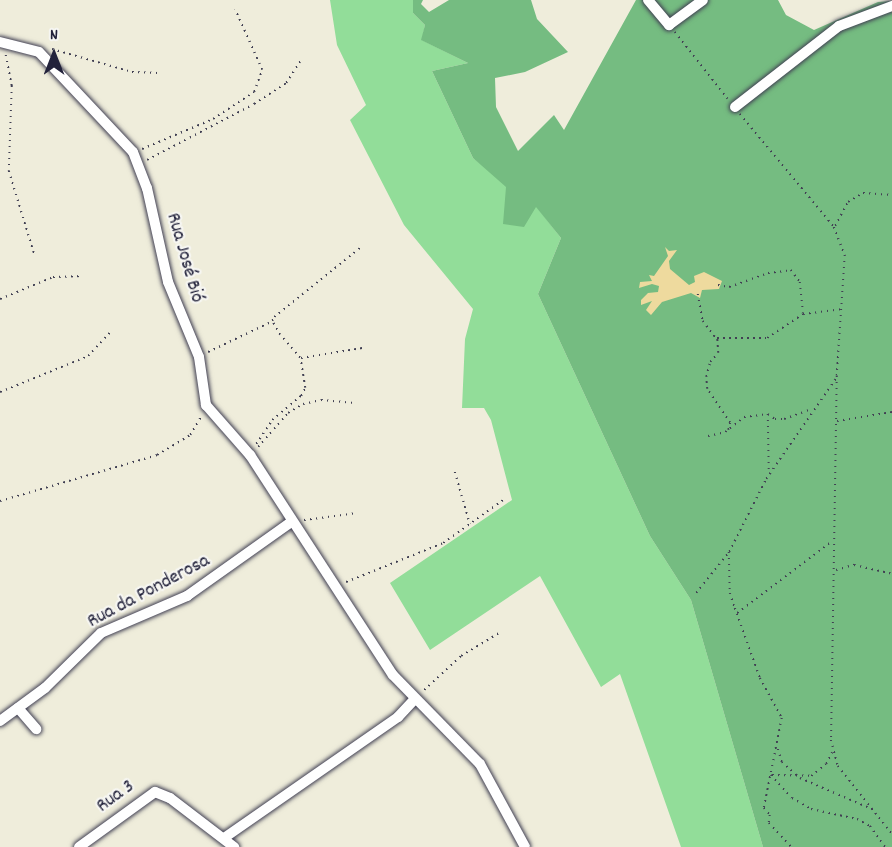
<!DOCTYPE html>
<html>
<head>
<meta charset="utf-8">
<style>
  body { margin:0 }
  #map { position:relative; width:892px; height:847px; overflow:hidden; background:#efeddb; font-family:Dekko,sans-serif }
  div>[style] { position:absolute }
  .green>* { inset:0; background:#92dd99 }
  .forest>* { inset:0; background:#75bc81 }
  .sand>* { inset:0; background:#eeda9e }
  .path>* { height:1.5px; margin-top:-0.75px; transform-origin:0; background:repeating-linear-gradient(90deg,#414053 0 1.5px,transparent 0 6px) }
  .roads { filter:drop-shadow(0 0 2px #414053) drop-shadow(0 0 2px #414053) }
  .minor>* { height:10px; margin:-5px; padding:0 5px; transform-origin:5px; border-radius:5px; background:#fff }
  span { translate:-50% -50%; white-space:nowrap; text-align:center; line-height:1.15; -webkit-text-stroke:4.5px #f6f6f2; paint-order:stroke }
  .street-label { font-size:20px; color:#22223b }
  .north { position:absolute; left:24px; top:24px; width:60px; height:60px; -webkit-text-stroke:4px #f6f6f2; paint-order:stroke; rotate:0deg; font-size:16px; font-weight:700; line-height:24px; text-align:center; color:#22223b }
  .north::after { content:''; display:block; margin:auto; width:21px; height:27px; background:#22223b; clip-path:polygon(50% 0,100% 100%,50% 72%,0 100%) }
</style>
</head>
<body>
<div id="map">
  <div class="green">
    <div style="clip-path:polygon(330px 0,413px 0,413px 13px,425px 25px,422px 40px,468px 63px,432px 71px,473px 158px,536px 206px,561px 238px,538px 294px,650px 536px,691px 600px,763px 847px,681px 847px,620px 674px,601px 687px,540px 576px,430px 650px,390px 583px,512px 500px,491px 420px,484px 408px,462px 408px,465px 339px,473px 309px,404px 225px,350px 120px,366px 105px,337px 45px)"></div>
  </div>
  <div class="forest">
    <div style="clip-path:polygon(413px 0,423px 0,421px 4px,429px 12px,449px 0,531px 0,537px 19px,568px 52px,525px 72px,495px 78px,496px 107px,518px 151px,554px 115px,564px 130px,636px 0,778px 0,786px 15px,814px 30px,878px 2px,892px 1px,892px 847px,763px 847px,691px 600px,650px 536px,538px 294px,561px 238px,536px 207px,524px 227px,503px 224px,506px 187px,473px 158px,432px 71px,468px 63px,421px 40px,425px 25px,413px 13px)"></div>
  </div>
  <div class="sand">
    <div style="clip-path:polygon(665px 247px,669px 251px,677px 250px,669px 261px,670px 269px,689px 285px,695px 282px,694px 276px,704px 272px,722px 281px,719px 289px,702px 290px,700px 298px,691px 293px,662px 302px,651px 315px,646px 310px,652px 301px,641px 305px,641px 300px,648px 293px,658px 292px,659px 286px,652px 284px,639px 288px,640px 282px,652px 281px,649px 275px,654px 276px,668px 256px)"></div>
  </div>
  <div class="path">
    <div style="left:675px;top:32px;width:85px;rotate:51.7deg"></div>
    <div style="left:52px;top:49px;width:83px;rotate:16deg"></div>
    <div style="left:132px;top:72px;width:26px;rotate:2deg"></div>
    <div style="left:6px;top:55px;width:32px;rotate:79deg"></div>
    <div style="left:12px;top:86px;width:85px;rotate:92deg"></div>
    <div style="left:9px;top:171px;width:89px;rotate:73deg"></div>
    <div style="left:740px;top:114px;width:147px;rotate:50.2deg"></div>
    <div style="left:834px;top:227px;width:30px;rotate:69deg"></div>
    <div style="left:845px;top:255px;width:121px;rotate:93.8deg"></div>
    <div style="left:837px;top:376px;width:364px;rotate:90.9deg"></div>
    <div style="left:831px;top:740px;width:27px;rotate:75deg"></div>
    <div style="left:838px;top:766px;width:87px;rotate:51.5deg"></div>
    <div style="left:142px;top:149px;width:77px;rotate:-22.9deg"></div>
    <div style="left:213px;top:119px;width:49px;rotate:-33.4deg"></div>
    <div style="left:254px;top:92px;width:23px;rotate:-70deg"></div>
    <div style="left:262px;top:70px;width:66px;rotate:-114.2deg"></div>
    <div style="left:147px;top:160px;width:121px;rotate:-27.6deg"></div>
    <div style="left:254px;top:104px;width:38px;rotate:-33deg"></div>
    <div style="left:286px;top:83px;width:27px;rotate:-57deg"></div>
    <div style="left:835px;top:226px;width:27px;rotate:-62deg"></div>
    <div style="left:848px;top:202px;width:17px;rotate:-31deg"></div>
    <div style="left:863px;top:193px;width:29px;rotate:4deg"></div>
    <div style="left:718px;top:285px;width:11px;rotate:10deg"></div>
    <div style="left:729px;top:287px;width:41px;rotate:-19.7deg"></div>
    <div style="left:768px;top:273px;width:23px;rotate:-7deg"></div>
    <div style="left:791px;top:270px;width:15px;rotate:53deg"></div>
    <div style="left:800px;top:282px;width:31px;rotate:84deg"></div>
    <div style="left:698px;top:294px;width:27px;rotate:80deg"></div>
    <div style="left:703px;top:321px;width:21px;rotate:53deg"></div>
    <div style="left:0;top:299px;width:57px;rotate:-22.5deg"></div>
    <div style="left:53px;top:277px;width:30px;rotate:-2deg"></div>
    <div style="left:208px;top:352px;width:70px;rotate:-25.5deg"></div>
    <div style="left:301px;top:358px;width:62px;rotate:-9.3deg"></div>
    <div style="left:0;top:392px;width:95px;rotate:-22.2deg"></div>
    <div style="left:88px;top:356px;width:33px;rotate:-47deg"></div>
    <div style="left:768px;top:414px;width:60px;rotate:89deg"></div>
    <div style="left:837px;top:421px;width:56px;rotate:-9.3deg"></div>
    <div style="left:728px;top:430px;width:7px;rotate:-74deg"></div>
    <div style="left:730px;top:423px;width:41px;rotate:-124.1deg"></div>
    <div style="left:707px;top:389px;width:12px;rotate:-95deg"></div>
    <div style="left:706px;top:377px;width:16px;rotate:-75deg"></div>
    <div style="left:710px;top:362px;width:12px;rotate:-48deg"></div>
    <div style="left:718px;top:353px;width:15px;rotate:-94deg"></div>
    <div style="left:717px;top:338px;width:50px"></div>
    <div style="left:767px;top:338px;width:43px;rotate:-33.7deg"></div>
    <div style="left:803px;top:314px;width:38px;rotate:-7deg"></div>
    <div style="left:708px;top:436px;width:17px;rotate:-13deg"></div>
    <div style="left:725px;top:432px;width:24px;rotate:-38deg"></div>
    <div style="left:744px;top:417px;width:24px;rotate:-7deg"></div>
    <div style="left:768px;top:414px;width:9px;rotate:36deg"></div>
    <div style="left:775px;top:419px;width:9px"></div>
    <div style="left:784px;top:419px;width:29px;rotate:-20deg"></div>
    <div style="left:256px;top:444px;width:29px;rotate:-56deg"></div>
    <div style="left:272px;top:420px;width:38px;rotate:-40deg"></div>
    <div style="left:301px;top:396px;width:9px;rotate:-63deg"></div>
    <div style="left:305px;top:388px;width:30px;rotate:-99deg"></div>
    <div style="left:300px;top:358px;width:30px;rotate:-131deg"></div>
    <div style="left:280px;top:335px;width:16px;rotate:-120deg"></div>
    <div style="left:272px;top:321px;width:4px;rotate:-63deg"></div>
    <div style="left:274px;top:317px;width:112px;rotate:-38.8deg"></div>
    <div style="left:258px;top:447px;width:45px;rotate:-48.6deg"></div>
    <div style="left:288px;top:413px;width:17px;rotate:-31deg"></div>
    <div style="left:303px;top:404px;width:18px;rotate:-13deg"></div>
    <div style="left:321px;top:400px;width:34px;rotate:5deg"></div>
    <div style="left:455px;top:472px;width:54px;rotate:73.9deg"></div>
    <div style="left:0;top:501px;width:164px;rotate:-16.3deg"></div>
    <div style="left:157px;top:455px;width:39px;rotate:-31deg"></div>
    <div style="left:190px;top:435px;width:21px;rotate:-59deg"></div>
    <div style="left:304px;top:520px;width:54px;rotate:-7.4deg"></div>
    <div style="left:729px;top:552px;width:41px;rotate:88.6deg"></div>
    <div style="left:730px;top:593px;width:16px;rotate:72deg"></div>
    <div style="left:735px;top:608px;width:74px;rotate:70.3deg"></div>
    <div style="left:760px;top:678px;width:46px;rotate:61.2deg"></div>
    <div style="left:782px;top:718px;width:92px;rotate:101.3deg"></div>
    <div style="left:764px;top:808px;width:9px;rotate:49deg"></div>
    <div style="left:770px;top:815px;width:8px;rotate:97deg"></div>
    <div style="left:769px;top:823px;width:33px;rotate:47deg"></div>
    <div style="left:836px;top:570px;width:19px;rotate:-16deg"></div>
    <div style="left:854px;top:565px;width:39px;rotate:13deg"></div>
    <div style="left:346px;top:582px;width:105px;rotate:-21.9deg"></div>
    <div style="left:443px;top:543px;width:74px;rotate:-35.6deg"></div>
    <div style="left:696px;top:593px;width:53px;rotate:-51.2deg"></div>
    <div style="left:729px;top:552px;width:82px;rotate:-63.1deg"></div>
    <div style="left:766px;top:479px;width:124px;rotate:-55.2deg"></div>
    <div style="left:737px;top:613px;width:118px;rotate:-37.1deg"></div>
    <div style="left:424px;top:690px;width:50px;rotate:-42.6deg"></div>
    <div style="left:461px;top:656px;width:44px;rotate:-31.2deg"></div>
    <div style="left:778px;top:749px;width:14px;rotate:73deg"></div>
    <div style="left:782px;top:762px;width:24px;rotate:42deg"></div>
    <div style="left:800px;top:778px;width:81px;rotate:23.4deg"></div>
    <div style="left:771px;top:775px;width:31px;rotate:48deg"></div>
    <div style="left:792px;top:798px;width:22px;rotate:30deg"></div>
    <div style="left:811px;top:809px;width:47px;rotate:12.3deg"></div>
    <div style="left:857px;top:819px;width:15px;rotate:28deg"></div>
    <div style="left:870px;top:826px;width:26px;rotate:54deg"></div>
    <div style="left:772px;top:775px;width:39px;rotate:1deg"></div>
    <div style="left:811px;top:776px;width:19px;rotate:-39deg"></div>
    <div style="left:826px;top:764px;width:13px;rotate:-63deg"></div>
  </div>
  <div class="roads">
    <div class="minor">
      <div style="left:648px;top:0;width:33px;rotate:50deg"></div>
      <div style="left:669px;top:25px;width:42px;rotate:-36.3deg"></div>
      <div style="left:0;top:42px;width:40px;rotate:14.4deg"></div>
      <div style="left:39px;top:52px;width:137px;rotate:46.8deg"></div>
      <div style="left:133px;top:152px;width:39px;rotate:69deg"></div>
      <div style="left:147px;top:188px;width:96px;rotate:77.4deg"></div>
      <div style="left:168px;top:282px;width:81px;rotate:67.5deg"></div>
      <div style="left:199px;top:357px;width:49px;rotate:81.7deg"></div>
      <div style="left:206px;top:405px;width:67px;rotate:48.7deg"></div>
      <div style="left:250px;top:455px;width:262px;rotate:57deg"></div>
      <div style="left:393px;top:675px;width:124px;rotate:45.7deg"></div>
      <div style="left:480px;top:764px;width:94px;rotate:61.5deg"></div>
      <div style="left:735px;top:107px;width:132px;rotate:-37.9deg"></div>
      <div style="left:839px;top:26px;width:57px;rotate:-20.7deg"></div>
      <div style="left:18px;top:708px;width:28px;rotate:49deg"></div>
      <div style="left:0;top:721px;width:56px;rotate:-36.3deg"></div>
      <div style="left:45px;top:688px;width:78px;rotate:-44.5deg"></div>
      <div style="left:101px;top:633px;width:94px;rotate:-23.3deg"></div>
      <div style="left:187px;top:596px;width:128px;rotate:-35.4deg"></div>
      <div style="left:224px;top:838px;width:212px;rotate:-34.8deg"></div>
      <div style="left:398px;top:717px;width:25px;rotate:-47deg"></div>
      <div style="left:79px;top:847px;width:94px;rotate:-35.9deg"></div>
      <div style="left:155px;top:792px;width:16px;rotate:22deg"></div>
      <div style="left:170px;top:798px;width:81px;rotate:37.4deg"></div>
    </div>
  </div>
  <div class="street-label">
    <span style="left:184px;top:258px;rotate:74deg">Rua José Bió</span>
    <span style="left:149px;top:592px;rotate:-28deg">Rua da Ponderosa</span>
    <span style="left:116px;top:797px;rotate:-36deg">Rua 3</span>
  </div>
  <div class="north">N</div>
</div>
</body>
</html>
